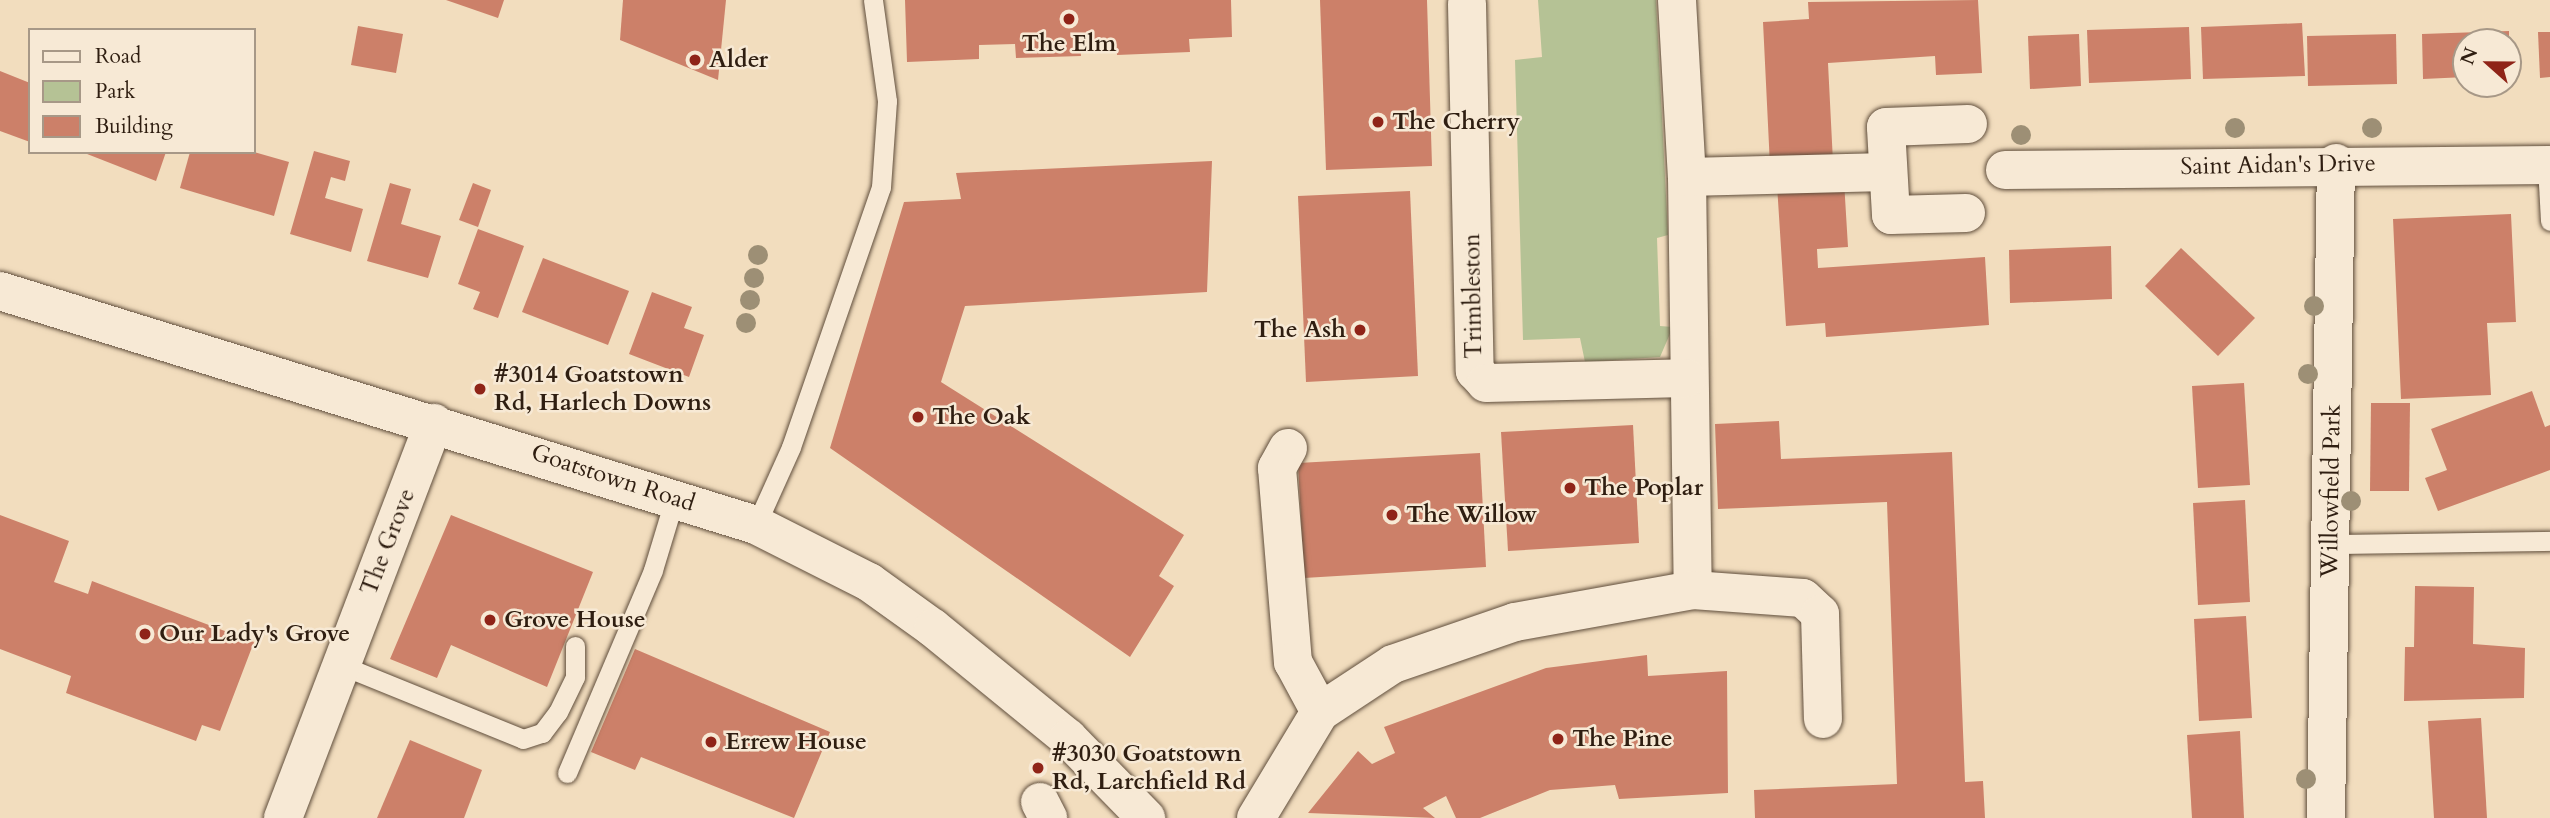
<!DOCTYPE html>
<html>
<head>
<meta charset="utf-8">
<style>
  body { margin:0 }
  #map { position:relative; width:2550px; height:818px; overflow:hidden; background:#f2ddbe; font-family:Cardo,serif }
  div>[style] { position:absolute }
  .green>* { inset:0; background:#b5c295 }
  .building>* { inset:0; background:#cc8069 }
  .roads { filter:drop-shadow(0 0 2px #604e3c) drop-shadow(0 0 2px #604e3c) }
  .lane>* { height:19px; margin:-9.5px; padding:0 9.5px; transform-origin:9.5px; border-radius:9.5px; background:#f7e9d5 }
  .street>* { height:38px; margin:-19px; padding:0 19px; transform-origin:19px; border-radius:19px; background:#f7e9d5 }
  .secondary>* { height:38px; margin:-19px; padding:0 19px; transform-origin:19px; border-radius:19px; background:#f7e9d5 }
  .trees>* { width:20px; height:20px; margin:-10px; border-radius:50%; background:#9d8f75 }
  .dots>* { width:19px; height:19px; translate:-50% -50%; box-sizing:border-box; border:4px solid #f7e9d5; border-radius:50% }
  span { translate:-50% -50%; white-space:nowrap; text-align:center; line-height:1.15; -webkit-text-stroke:5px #f7e9d5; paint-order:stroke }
  .poi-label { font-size:24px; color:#2f1e11; font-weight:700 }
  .left { translate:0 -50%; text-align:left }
  .right { translate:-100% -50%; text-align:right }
  .street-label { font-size:24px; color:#2f1e11 }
  .legend { position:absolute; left:28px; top:28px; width:228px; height:126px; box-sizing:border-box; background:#f7e9d5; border:2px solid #a79887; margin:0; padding:9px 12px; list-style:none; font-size:21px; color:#2f1e11 }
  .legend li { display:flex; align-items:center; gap:14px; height:35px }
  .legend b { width:35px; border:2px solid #a79887 }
  .north { position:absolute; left:2452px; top:28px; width:70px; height:70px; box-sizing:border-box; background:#f7e9d5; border:2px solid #a79887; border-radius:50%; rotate:291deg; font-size:19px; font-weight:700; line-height:28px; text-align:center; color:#2f1e11 }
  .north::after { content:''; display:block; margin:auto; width:24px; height:32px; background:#8f2418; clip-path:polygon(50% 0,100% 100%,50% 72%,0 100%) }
</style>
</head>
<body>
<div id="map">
  <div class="green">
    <div style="clip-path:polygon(1538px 0,1656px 0,1668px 235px,1657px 238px,1660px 326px,1673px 327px,1660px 357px,1585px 362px,1580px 338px,1523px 340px,1515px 60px,1542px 57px)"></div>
  </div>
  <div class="building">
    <div style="clip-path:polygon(446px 0,504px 0,498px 18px)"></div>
    <div style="clip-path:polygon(623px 0,726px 0,718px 80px,620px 40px)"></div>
    <div style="clip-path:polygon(905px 0,1231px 0,1232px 37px,1189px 39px,1190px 52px,1117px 55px,1116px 41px,1080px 42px,1081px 56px,1016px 58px,1015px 44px,979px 45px,979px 59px,907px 62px)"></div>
    <div style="clip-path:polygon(1320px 0,1427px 0,1432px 166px,1326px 170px)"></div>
    <div style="clip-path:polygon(1978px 0,1982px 73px,1936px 75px,1935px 56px,1828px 63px,1833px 162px,1770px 166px,1763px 22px,1809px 19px,1808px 2px)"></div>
    <div style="clip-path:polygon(2302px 23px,2305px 76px,2203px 79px,2201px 27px)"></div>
    <div style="clip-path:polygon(358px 26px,403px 34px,396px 73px,351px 65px)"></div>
    <div style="clip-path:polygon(2189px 27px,2191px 79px,2089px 83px,2087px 30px)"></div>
    <div style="clip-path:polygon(2509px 31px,2509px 42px,2466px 42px,2466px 77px,2423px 79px,2422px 34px)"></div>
    <div style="clip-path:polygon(2538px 32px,2550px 32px,2550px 77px,2540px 78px)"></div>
    <div style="clip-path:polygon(2079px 34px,2081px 86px,2030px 89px,2028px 36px)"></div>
    <div style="clip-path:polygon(2396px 34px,2397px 84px,2308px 86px,2307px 36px)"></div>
    <div style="clip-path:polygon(0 71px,30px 83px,30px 142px,0 131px)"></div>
    <div style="clip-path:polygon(314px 151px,350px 161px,345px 181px,331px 177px,325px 198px,363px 209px,351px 252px,290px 234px)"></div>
    <div style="clip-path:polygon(82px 152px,166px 152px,156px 181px)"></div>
    <div style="clip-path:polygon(190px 152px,254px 152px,289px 162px,274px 216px,180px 188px)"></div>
    <div style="clip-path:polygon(1212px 161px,1207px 292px,965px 306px,941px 382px,1184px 535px,1159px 576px,1174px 586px,1130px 657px,830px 448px,904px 202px,961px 199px,956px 173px)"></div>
    <div style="clip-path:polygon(1844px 181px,1848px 247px,1817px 249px,1818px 268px,1985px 257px,1989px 325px,1826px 337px,1825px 323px,1786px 326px,1777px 185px)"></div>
    <div style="clip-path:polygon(390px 183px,411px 189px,401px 224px,441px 236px,428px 278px,367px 261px)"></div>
    <div style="clip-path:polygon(473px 183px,491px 190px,478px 227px,459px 220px)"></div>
    <div style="clip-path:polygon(1410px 191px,1418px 376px,1306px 382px,1298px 196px)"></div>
    <div style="clip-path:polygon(2511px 214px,2516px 322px,2487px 323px,2491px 395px,2401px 399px,2393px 219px)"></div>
    <div style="clip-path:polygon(478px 229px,524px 246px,498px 318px,473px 309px,480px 292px,458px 284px)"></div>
    <div style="clip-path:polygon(2111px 246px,2112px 299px,2010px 303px,2009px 250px)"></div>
    <div style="clip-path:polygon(2181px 248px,2255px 318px,2218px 356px,2145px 286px)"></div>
    <div style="clip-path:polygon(543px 258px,629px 291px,608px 345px,522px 312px)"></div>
    <div style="clip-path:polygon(652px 292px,692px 307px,684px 328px,704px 335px,689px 377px,629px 354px)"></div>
    <div style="clip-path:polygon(2244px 383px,2250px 485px,2198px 488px,2192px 386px)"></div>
    <div style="clip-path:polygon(2532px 391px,2545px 427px,2550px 425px,2550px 470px,2438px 511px,2425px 478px,2447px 470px,2431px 429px)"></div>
    <div style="clip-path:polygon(2371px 403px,2410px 403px,2409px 491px,2370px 491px)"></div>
    <div style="clip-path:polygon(1779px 421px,1781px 459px,1952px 452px,1965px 782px,1983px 781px,1985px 818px,1755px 818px,1754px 790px,1897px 784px,1887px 502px,1718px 509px,1715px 424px)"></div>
    <div style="clip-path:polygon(1633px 425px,1639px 543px,1508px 551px,1501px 432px)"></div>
    <div style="clip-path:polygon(1480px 453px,1486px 567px,1304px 578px,1298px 463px)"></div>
    <div style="clip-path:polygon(2245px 500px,2250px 602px,2198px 605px,2193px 503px)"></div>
    <div style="clip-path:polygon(0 515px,69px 541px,54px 582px,88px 594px,92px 581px,254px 642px,220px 731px,202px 725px,196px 741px,66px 693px,71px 676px,0 649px)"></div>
    <div style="clip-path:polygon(451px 515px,593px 572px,547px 687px,451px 645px,437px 678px,390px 659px)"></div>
    <div style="clip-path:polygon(2415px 586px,2474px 587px,2473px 644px,2525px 648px,2524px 698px,2404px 701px,2405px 647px,2414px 647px)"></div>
    <div style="clip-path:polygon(2246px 616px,2252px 718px,2199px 721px,2194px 619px)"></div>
    <div style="clip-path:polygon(635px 649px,830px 732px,794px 818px,641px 757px,635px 770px,591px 752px)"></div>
    <div style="clip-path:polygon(1647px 655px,1648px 676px,1727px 671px,1728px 793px,1619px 799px,1615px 785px,1550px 790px,1480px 818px,1456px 818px,1446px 796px,1423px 808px,1435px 818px,1308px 813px,1358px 751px,1372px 764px,1395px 753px,1384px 727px,1546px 668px)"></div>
    <div style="clip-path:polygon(2481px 718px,2487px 818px,2434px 818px,2428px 721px)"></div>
    <div style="clip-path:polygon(2240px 731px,2244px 818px,2192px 818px,2187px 735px)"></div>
    <div style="clip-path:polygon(410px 740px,482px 770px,464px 818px,377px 818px)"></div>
  </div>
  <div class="roads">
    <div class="lane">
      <div style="left:2547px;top:165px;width:56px;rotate:86.9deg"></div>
      <div style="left:756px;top:525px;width:85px;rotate:-65.8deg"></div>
      <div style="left:791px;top:447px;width:275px;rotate:-70.9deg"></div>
      <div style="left:881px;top:187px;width:86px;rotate:-86deg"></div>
      <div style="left:887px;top:101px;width:102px;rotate:-97.9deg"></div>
      <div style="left:2331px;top:544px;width:219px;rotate:-0.8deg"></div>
      <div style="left:341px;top:665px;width:196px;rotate:22.1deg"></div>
      <div style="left:523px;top:739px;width:20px;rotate:-18deg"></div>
      <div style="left:542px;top:733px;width:26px;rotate:-53deg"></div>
      <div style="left:558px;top:712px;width:39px;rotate:-64deg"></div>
      <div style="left:575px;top:677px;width:31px;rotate:-90deg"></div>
      <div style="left:567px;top:773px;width:220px;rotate:-67deg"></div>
      <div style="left:653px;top:570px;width:76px;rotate:-73.2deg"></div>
    </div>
    <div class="street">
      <div style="left:1677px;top:0;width:177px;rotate:86.8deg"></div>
      <div style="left:1687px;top:177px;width:413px;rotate:89.2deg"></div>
      <div style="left:1467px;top:4px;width:367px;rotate:88.8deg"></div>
      <div style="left:1475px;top:371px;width:16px;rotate:47deg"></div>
      <div style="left:1486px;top:383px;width:201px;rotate:-1.4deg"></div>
      <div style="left:2005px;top:170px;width:545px;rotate:-0.53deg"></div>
      <div style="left:1687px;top:177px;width:200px;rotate:-1.4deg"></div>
      <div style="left:1966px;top:213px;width:75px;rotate:178.5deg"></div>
      <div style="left:1891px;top:215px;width:88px;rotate:-93.3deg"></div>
      <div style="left:1886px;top:127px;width:82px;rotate:-2.1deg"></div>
      <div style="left:1288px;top:448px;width:23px;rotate:119deg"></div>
      <div style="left:1277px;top:468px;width:195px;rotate:85.3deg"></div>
      <div style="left:1293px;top:662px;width:57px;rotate:61.6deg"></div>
      <div style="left:1040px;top:802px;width:18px;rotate:63deg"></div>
      <div style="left:283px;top:818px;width:423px;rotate:-69.1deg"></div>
      <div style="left:1256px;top:818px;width:124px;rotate:-58.9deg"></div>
      <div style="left:1320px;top:712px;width:87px;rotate:-33.3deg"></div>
      <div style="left:1393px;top:664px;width:129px;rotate:-19deg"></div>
      <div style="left:1515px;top:622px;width:181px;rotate:-10.2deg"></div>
      <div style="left:1693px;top:590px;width:110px;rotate:4.2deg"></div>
      <div style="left:1803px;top:598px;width:23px;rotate:43deg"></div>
      <div style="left:1820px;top:614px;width:105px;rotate:88.4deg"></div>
      <div style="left:2326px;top:818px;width:655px;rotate:-89.13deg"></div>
    </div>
    <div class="secondary">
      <div style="left:0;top:291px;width:791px;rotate:17.2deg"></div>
      <div style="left:756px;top:525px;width:127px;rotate:26.8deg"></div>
      <div style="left:869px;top:582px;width:79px;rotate:35.7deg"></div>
      <div style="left:933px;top:628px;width:174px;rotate:39.2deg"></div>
      <div style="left:1068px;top:738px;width:112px;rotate:45.7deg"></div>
    </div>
  </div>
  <div class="trees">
    <div style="left:2235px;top:128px"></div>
    <div style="left:2372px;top:128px"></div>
    <div style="left:2021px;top:135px"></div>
    <div style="left:758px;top:255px"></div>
    <div style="left:754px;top:278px"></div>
    <div style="left:750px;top:300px"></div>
    <div style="left:2314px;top:306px"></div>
    <div style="left:746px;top:323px"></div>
    <div style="left:2308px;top:374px"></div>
    <div style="left:2351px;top:501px"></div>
    <div style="left:2306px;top:779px"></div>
  </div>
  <div class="dots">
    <div style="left:1069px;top:19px;background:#8f2418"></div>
    <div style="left:695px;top:60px;background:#8f2418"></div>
    <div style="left:1378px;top:122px;background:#8f2418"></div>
    <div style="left:1360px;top:330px;background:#8f2418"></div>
    <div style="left:480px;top:389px;background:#8f2418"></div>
    <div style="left:918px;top:417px;background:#8f2418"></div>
    <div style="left:1570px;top:488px;background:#8f2418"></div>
    <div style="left:1392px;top:515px;background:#8f2418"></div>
    <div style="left:490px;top:620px;background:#8f2418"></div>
    <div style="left:145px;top:634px;background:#8f2418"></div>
    <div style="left:1558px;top:739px;background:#8f2418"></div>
    <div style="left:711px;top:742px;background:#8f2418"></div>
    <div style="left:1038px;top:768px;background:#8f2418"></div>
  </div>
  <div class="poi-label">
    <span style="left:1069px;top:44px">The Elm</span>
    <span class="left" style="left:709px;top:60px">Alder</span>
    <span class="left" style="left:1392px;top:122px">The Cherry</span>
    <span class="right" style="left:1346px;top:330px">The Ash</span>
    <span class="left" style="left:494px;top:389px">#3014 Goatstown<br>Rd, Harlech Downs</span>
    <span class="left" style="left:932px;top:417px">The Oak</span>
    <span class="left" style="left:1584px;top:488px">The Poplar</span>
    <span class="left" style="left:1406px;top:515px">The Willow</span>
    <span class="left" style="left:504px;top:620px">Grove House</span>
    <span class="left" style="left:159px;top:634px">Our Lady's Grove</span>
    <span class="left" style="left:1572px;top:739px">The Pine</span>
    <span class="left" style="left:725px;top:742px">Errew House</span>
    <span class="left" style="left:1052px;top:768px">#3030 Goatstown<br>Rd, Larchfield Rd</span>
  </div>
  <div class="street-label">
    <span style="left:2278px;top:165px;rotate:-1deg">Saint Aidan's Drive</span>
    <span style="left:1473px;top:296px;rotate:-91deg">Trimbleston</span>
    <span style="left:613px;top:478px;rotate:18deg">Goatstown Road</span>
    <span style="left:2331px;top:491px;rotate:-89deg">Willowfield Park</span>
    <span style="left:388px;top:542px;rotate:-69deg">The Grove</span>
  </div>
  <ul class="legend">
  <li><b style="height:9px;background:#f7e9d5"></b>Road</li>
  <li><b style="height:19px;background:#b5c295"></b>Park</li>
  <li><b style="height:19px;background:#cc8069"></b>Building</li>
  </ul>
  <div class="north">N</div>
</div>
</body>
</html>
